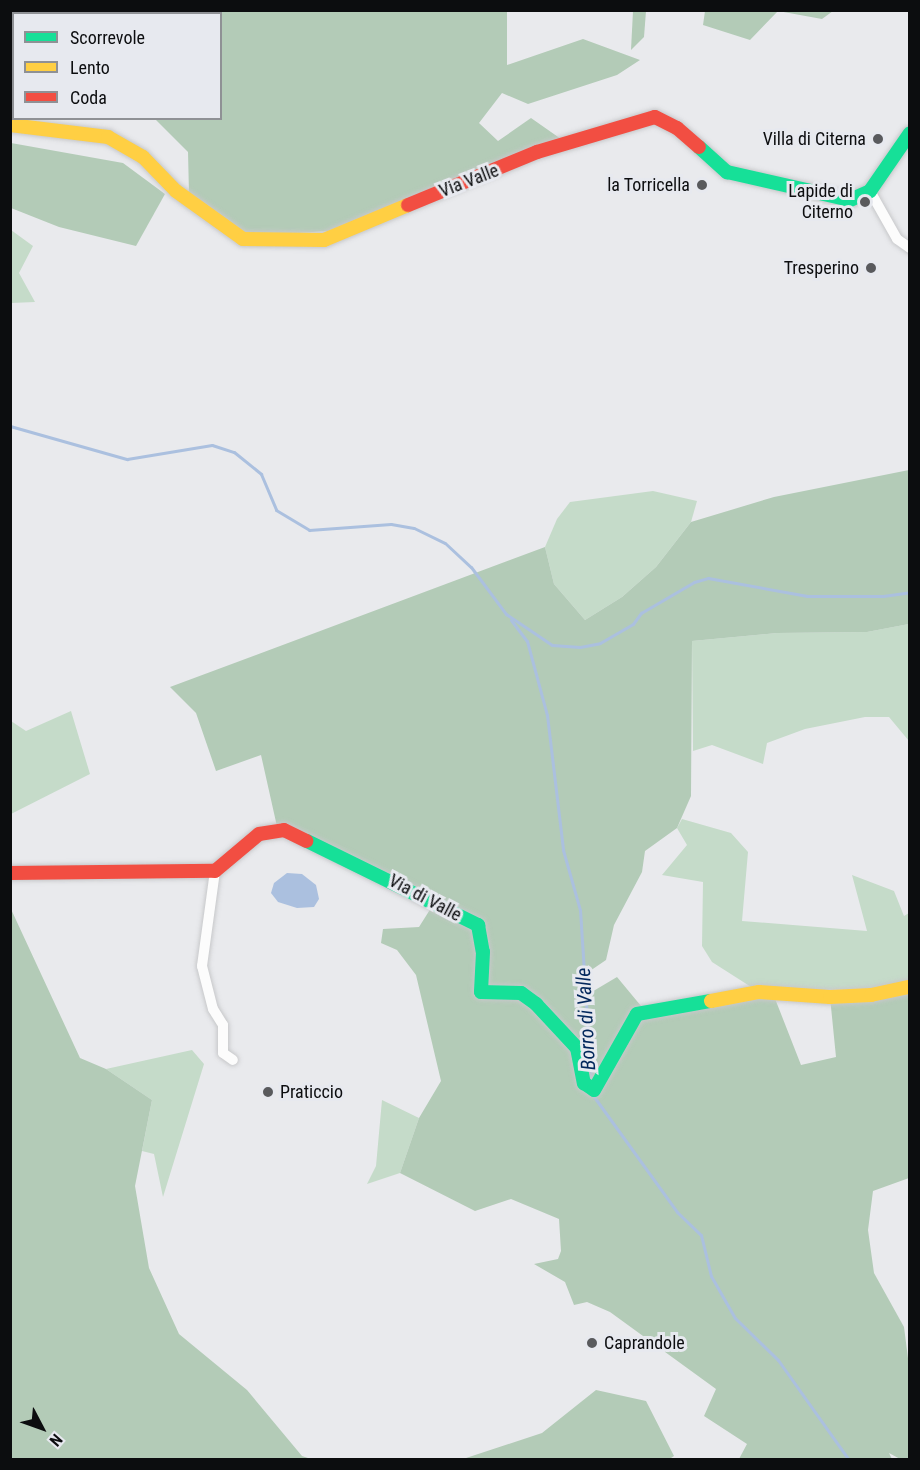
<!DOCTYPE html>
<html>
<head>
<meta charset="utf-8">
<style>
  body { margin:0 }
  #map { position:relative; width:920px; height:1470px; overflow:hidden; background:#e9eaed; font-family:"Roboto Condensed",sans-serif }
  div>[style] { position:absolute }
  .green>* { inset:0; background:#c5dbc9 }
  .forest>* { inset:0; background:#b3cbb7 }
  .water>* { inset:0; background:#abc0df }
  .stream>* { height:3px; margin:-1.5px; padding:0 1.5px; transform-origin:1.5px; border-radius:1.5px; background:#abc0df }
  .roads { filter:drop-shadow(0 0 2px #c7c8ca) drop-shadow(0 0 2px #c7c8ca) }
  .street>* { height:10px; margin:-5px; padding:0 5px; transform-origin:5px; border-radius:5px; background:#fcfcfc }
  .fast>* { height:14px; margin:-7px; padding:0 7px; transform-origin:7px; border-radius:7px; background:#16e098 }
  .slow>* { height:14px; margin:-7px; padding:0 7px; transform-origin:7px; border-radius:7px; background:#ffcf43 }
  .jam>* { height:14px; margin:-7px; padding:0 7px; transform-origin:7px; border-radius:7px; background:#f24e42 }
  .dots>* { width:16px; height:16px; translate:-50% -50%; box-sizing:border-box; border:3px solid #e7e9ef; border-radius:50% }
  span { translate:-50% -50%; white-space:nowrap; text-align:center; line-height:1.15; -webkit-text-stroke:6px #e7e9ef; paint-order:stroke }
  .poi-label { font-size:18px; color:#0c0d0f }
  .right { translate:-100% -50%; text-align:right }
  .left { translate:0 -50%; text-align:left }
  .street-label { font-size:18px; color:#0c0d0f }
  .water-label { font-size:20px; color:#02275b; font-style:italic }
  .frame { position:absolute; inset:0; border:12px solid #0c0d0f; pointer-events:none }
  .legend { position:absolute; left:12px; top:12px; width:210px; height:108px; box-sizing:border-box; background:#e7e9ef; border:2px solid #8f9195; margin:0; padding:8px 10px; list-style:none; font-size:18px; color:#0c0d0f }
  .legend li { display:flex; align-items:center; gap:12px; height:30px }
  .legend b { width:30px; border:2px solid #8f9195 }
  .north { position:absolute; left:12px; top:1398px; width:60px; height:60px; -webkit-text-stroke:4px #e7e9ef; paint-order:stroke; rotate:131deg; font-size:16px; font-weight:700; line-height:24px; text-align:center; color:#0c0d0f }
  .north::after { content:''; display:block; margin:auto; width:21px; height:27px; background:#0c0d0f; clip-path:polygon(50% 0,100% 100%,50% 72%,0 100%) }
</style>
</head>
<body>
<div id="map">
  <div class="green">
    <div style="clip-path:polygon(11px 230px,33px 246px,19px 273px,35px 302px,11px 303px)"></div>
    <div style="clip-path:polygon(653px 491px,697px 501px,691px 522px,656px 567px,622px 597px,585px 620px,554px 584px,545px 547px,557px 519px,570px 502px)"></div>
    <div style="clip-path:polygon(909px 624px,909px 741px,889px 717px,865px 717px,805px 729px,767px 743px,763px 764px,712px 745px,693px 751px,692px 641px,777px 633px,867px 632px)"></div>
    <div style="clip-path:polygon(71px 711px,90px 774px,11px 814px,11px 721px,26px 731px)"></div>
    <div style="clip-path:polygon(682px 819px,731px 833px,748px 852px,742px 921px,867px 931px,852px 875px,894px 891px,904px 916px,909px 913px,909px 987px,759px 992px,712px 962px,702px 946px,703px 882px,662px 875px,687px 845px,677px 828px)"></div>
    <div style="clip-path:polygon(192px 1050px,204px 1064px,163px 1197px,154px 1154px,142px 1151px,152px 1100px,106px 1069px)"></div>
    <div style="clip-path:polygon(382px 1100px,419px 1118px,400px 1173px,367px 1184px,376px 1166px)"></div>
  </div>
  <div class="forest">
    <div style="clip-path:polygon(507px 10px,507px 65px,583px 39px,640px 60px,617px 75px,528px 104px,502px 93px,479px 123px,498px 141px,531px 118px,561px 139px,328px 231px,251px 236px,189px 194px,188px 152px,155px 119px,220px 118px,220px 14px,14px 14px,13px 57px,11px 57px,11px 11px)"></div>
    <div style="clip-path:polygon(633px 11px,646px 11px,644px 37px,631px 50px)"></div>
    <div style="clip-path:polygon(705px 11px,705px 10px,833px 11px,822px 19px,778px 11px,750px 40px,703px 25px)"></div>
    <div style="clip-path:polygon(11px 143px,123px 163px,165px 194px,136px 246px,59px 227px,11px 208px)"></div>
    <div style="clip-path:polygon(909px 470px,909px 624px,867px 632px,777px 633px,692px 641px,691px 796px,677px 828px,645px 851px,642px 872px,614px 925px,606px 960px,584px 975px,585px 996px,617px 977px,646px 1012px,774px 996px,801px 1065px,836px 1057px,830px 997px,909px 987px,909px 1178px,873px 1191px,868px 1230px,874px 1273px,904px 1327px,910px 1374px,909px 1459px,900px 1459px,889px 1453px,892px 1459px,739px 1459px,747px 1444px,704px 1416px,716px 1389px,610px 1312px,587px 1302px,574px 1305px,565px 1282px,534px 1264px,558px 1259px,561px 1251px,559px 1219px,511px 1199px,475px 1211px,400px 1173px,419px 1118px,441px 1081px,416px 975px,397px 950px,381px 943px,383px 929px,419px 927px,431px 908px,278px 831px,261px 755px,216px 771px,196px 713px,170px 687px,545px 547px,554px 584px,585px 620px,622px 597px,656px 567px,691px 522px,774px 497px)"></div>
    <div style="clip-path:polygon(10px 907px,80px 1058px,106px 1069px,152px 1100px,135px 1186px,149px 1268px,179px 1334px,247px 1390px,302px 1456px,311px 1459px,11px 1459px)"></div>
    <div style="clip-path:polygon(596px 1390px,646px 1401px,674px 1456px,668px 1460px,463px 1459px,542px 1433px)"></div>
  </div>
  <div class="water">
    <div style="clip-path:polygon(287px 873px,302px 874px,316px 885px,319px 899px,314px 907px,297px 908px,278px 902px,271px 893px,274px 883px)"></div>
  </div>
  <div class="stream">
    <div style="left:10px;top:426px;width:122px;rotate:15.8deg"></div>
    <div style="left:127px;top:459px;width:86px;rotate:-9.4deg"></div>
    <div style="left:212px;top:445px;width:23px;rotate:18deg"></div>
    <div style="left:234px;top:452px;width:35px;rotate:39deg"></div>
    <div style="left:261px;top:474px;width:39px;rotate:67deg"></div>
    <div style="left:276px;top:510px;width:39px;rotate:31deg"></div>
    <div style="left:309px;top:530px;width:82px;rotate:-4.2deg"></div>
    <div style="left:391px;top:524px;width:23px;rotate:10deg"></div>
    <div style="left:414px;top:528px;width:34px;rotate:26deg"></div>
    <div style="left:445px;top:543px;width:35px;rotate:43deg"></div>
    <div style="left:471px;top:567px;width:59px;rotate:53.3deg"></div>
    <div style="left:506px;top:614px;width:55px;rotate:34deg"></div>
    <div style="left:552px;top:645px;width:28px;rotate:4deg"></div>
    <div style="left:580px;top:647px;width:20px;rotate:-11deg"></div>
    <div style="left:600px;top:643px;width:38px;rotate:-30deg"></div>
    <div style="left:633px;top:624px;width:14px;rotate:-54deg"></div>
    <div style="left:641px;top:613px;width:61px;rotate:-30.3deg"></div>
    <div style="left:694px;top:582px;width:15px;rotate:-16deg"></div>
    <div style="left:708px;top:578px;width:101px;rotate:10.3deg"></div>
    <div style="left:807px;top:596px;width:76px"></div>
    <div style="left:883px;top:596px;width:27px;rotate:-8deg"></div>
    <div style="left:511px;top:620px;width:26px;rotate:53deg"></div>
    <div style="left:527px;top:641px;width:77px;rotate:74.9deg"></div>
    <div style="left:547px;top:715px;width:136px;rotate:83.2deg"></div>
    <div style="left:563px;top:850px;width:62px;rotate:74.2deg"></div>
    <div style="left:580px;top:910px;width:172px;rotate:86.3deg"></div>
    <div style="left:592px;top:1094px;width:145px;rotate:54.2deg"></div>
    <div style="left:677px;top:1212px;width:33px;rotate:44deg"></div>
    <div style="left:701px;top:1235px;width:42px;rotate:76.3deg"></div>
    <div style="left:711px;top:1276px;width:48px;rotate:60.3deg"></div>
    <div style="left:735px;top:1318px;width:60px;rotate:44.3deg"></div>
    <div style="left:778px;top:1360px;width:123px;rotate:54.6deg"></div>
  </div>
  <div class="roads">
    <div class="street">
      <div style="left:870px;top:191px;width:55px;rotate:60.6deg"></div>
      <div style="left:897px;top:239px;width:16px;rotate:35deg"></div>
      <div style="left:215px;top:871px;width:96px;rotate:97.8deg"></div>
      <div style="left:202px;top:966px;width:44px;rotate:75.7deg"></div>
      <div style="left:213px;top:1009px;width:19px;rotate:58deg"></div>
      <div style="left:223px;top:1025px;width:28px;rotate:90deg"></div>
      <div style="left:223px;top:1053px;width:12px;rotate:35deg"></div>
    </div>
    <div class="fast">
      <div style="left:699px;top:147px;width:38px;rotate:42deg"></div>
      <div style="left:727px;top:172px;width:126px;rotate:12.8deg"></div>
      <div style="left:850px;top:200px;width:22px;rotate:-24deg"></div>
      <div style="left:870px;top:191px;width:70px;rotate:-55.4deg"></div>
      <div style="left:307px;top:841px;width:191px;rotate:26.2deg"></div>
      <div style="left:478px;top:925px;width:27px;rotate:80deg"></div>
      <div style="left:483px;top:952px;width:40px;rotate:92.9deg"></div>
      <div style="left:481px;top:992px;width:40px;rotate:1.4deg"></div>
      <div style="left:521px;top:993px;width:19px;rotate:36deg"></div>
      <div style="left:536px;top:1004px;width:60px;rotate:47deg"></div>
      <div style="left:577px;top:1048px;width:36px;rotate:79deg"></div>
      <div style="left:584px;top:1083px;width:12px;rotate:35deg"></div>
      <div style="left:594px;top:1090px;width:87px;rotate:-60.5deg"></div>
      <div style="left:637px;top:1014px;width:75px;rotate:-10deg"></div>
    </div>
    <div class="slow">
      <div style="left:10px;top:125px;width:99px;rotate:7deg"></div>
      <div style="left:108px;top:137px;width:40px;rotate:29.7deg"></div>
      <div style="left:143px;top:157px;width:47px;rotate:45.9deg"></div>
      <div style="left:176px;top:191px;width:82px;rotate:35.6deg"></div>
      <div style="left:243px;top:239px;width:81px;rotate:0.7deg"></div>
      <div style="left:324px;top:240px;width:91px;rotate:-22.6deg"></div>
      <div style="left:711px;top:1001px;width:49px;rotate:-10.6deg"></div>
      <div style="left:759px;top:992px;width:71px;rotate:4deg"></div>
      <div style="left:830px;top:997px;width:41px;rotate:-2.8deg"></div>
      <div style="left:871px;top:995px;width:40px;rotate:-12deg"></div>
    </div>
    <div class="jam">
      <div style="left:408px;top:205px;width:139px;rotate:-22.3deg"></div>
      <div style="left:537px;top:152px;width:123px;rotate:-16.5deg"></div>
      <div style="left:655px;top:117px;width:25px;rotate:27deg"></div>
      <div style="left:677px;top:128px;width:29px;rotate:41deg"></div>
      <div style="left:10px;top:873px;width:205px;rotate:-0.6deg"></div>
      <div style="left:215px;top:871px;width:57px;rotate:-40.1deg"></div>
      <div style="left:259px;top:834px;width:25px;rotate:-9deg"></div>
      <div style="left:284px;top:830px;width:25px;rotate:26deg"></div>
    </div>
  </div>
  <div class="dots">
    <div style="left:878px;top:139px;background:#595a5d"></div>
    <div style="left:702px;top:185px;background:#595a5d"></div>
    <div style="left:865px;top:202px;background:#595a5d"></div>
    <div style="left:871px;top:268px;background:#595a5d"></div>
    <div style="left:268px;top:1092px;background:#595a5d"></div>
    <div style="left:592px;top:1343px;background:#595a5d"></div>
  </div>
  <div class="poi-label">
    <span class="right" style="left:866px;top:139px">Villa di Citerna</span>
    <span class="right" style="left:690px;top:185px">la Torricella</span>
    <span class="right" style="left:853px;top:202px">Lapide di<br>Citerno</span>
    <span class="right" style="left:859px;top:268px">Tresperino</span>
    <span class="left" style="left:280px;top:1092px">Praticcio</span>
    <span class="left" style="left:604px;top:1343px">Caprandole</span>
  </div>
  <div class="street-label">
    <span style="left:469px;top:181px;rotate:-21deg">Via Valle</span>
    <span style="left:425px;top:898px;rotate:28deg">Via di Valle</span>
  </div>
  <div class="water-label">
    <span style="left:586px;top:1019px;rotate:-93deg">Borro di Valle</span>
  </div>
  <div class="frame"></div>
  <ul class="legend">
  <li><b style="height:8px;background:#16e098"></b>Scorrevole</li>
  <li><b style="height:8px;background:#ffcf43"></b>Lento</li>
  <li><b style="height:8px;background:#f24e42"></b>Coda</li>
  </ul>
  <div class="north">N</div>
</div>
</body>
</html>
